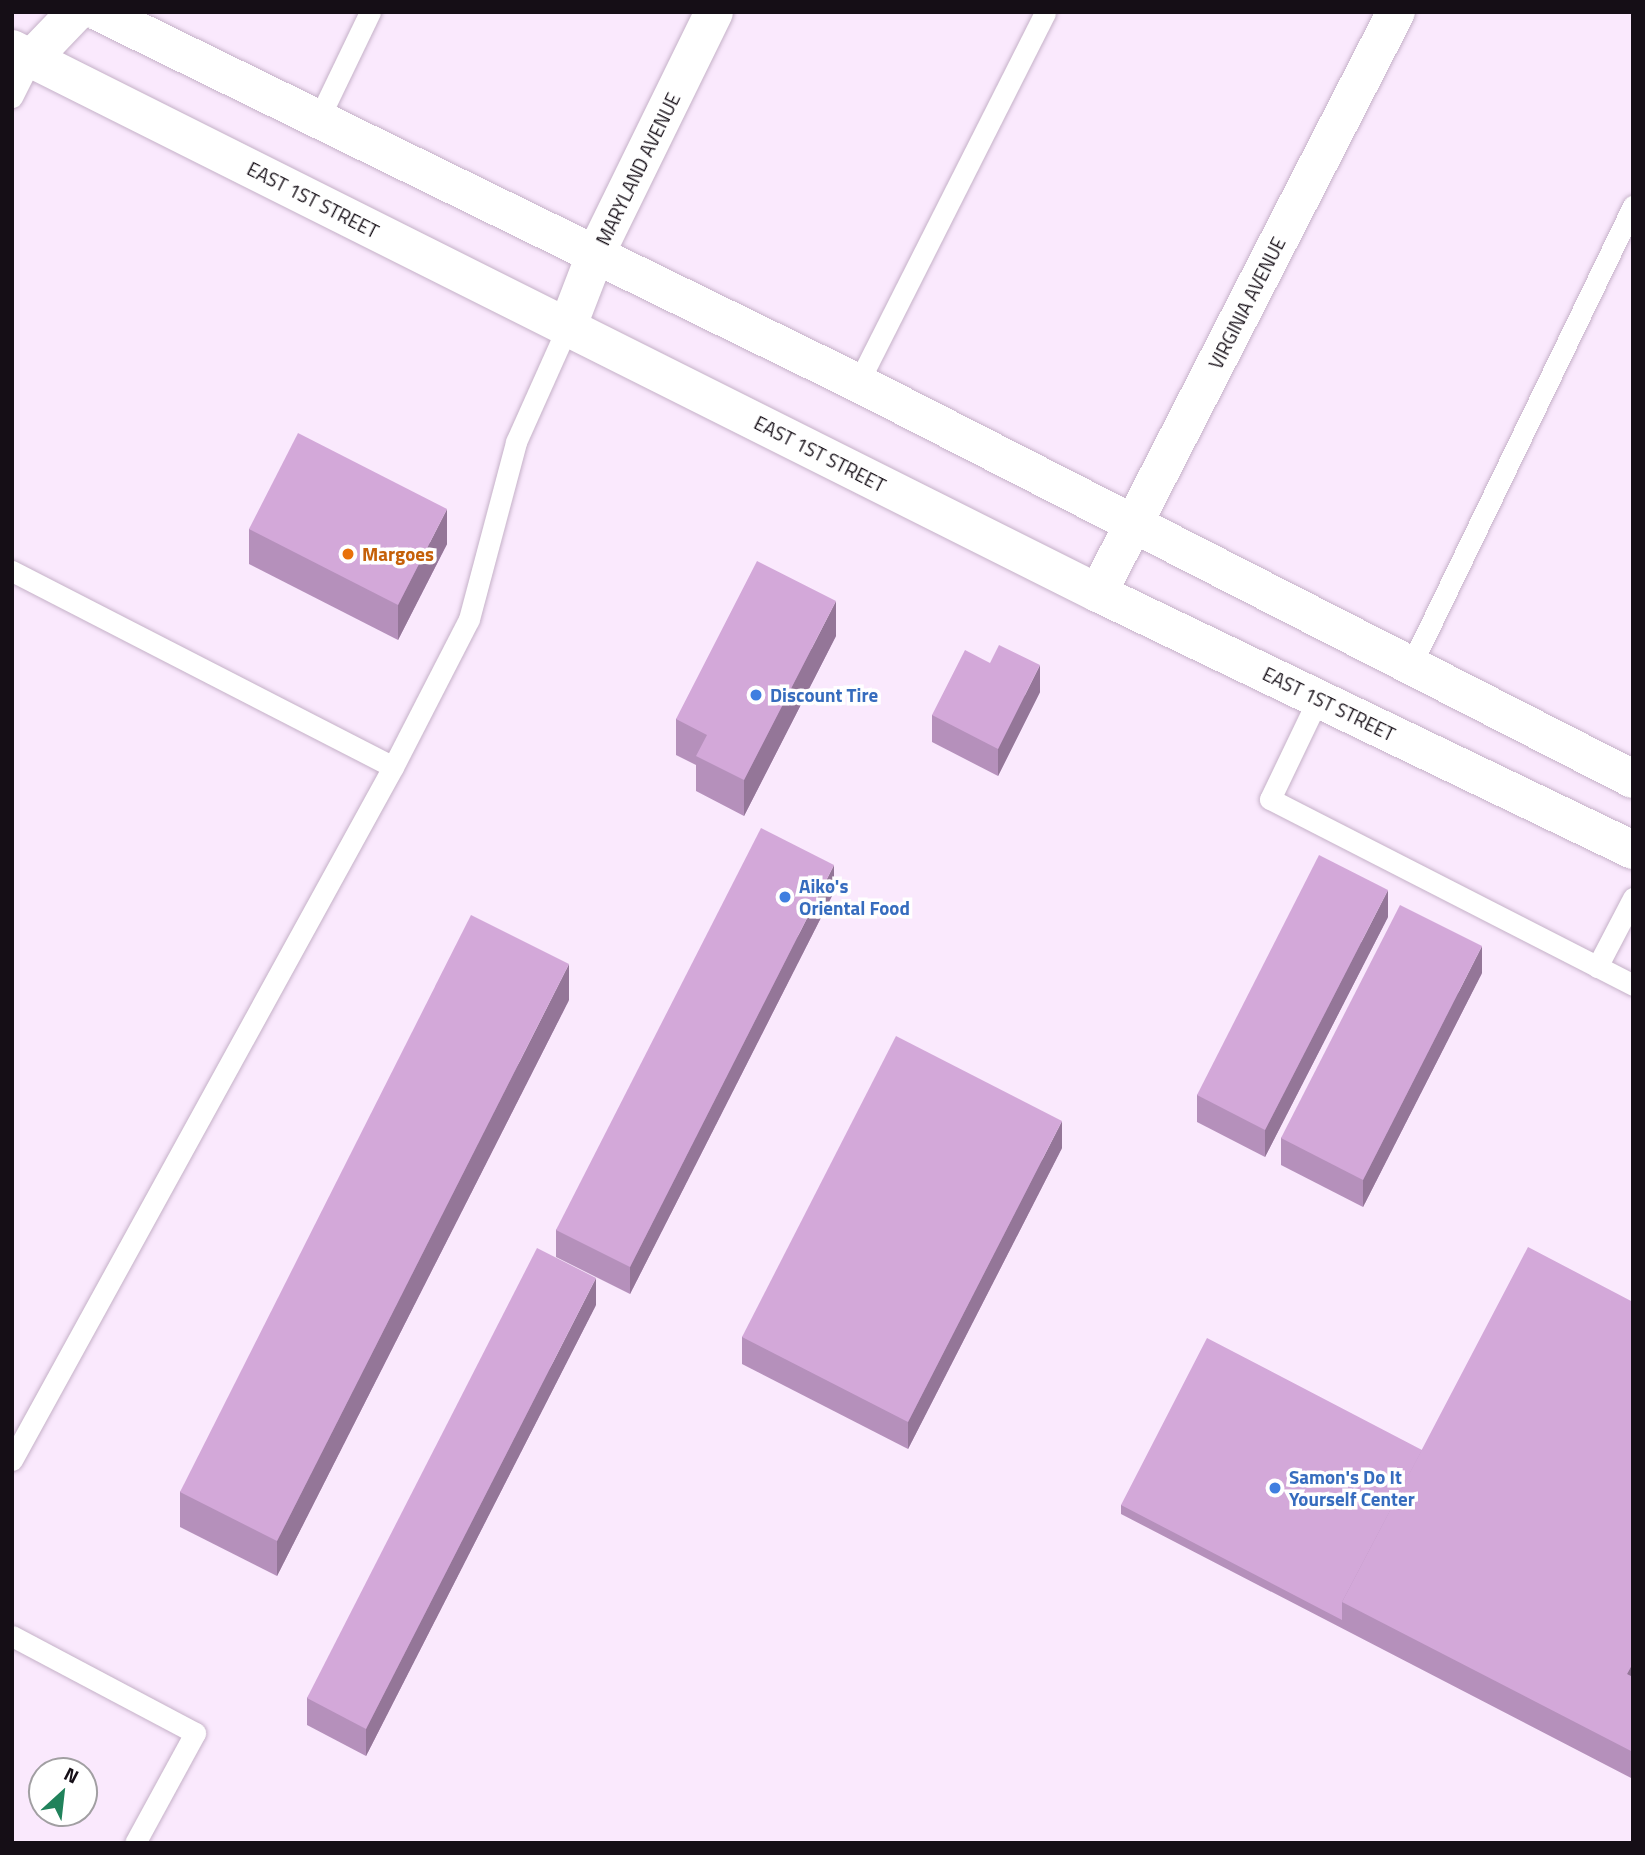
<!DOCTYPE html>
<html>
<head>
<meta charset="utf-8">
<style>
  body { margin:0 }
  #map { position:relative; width:1645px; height:1855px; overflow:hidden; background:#fae9fd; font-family:"Titillium Web",sans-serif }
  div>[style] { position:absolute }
  .roads { filter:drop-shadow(0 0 2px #c5b1c8) drop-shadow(0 0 2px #c5b1c8) }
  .lane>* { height:21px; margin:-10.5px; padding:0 10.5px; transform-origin:10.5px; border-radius:10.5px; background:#fff }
  .street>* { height:38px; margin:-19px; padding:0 19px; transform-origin:19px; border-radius:19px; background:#fff }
  .secondary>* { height:38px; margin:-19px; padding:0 19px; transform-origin:19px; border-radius:19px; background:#fff }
  .wall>* { inset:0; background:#b590bb }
  .shaded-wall>* { inset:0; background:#947698 }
  .building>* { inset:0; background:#d3a8d9 }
  .dots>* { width:19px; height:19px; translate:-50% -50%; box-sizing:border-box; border:4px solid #fff; border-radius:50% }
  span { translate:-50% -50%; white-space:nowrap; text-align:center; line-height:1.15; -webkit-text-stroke:7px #fff; paint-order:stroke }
  .street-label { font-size:19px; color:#150e16 }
  .food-label { font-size:19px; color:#c56008; font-weight:700 }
  .left { translate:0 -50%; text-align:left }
  .shop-label { font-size:19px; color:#366cbe; font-weight:700 }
  .frame { position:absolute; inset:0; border:14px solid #150e16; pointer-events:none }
  .north { position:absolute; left:28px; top:1757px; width:70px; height:70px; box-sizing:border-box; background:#fff; border:2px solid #a19fa2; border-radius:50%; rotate:27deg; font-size:19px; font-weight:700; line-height:28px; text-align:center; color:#150e16 }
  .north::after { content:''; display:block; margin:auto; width:24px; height:32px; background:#20825b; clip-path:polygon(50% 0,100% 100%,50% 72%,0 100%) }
</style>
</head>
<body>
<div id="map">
  <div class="roads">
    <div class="lane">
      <div style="left:12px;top:97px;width:42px;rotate:-63.4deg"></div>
      <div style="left:319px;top:118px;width:118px;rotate:-64.3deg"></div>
      <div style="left:858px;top:383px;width:415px;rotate:-63.2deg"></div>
      <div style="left:12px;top:571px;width:428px;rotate:27.2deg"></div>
      <div style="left:1412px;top:663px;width:508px;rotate:-64.19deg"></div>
      <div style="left:1318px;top:699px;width:111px;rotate:115.6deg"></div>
      <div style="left:1270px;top:799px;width:408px;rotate:27.1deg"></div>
      <div style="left:1597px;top:967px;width:78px;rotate:-62.4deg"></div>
      <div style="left:12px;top:1460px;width:791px;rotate:-61.2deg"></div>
      <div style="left:393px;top:767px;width:166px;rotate:-62.8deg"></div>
      <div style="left:469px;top:619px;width:183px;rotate:-75.1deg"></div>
      <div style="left:516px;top:442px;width:125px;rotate:-65.9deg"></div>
      <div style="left:12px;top:1636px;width:207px;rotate:27.9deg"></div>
      <div style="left:195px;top:1733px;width:125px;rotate:118.6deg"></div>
    </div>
    <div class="street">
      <div style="left:31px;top:59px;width:65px;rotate:-46.2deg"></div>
      <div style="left:1098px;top:593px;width:653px;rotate:-62.85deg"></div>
    </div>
    <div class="secondary">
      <div style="left:99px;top:12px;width:845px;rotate:26.05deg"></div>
      <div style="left:858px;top:383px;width:870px;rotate:27.07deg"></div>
      <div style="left:12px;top:49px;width:1215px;rotate:26.61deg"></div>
      <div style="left:1098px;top:593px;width:594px;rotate:25.66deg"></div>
      <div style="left:567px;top:328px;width:80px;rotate:-68.9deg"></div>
      <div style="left:596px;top:253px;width:268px;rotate:-63.9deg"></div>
    </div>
  </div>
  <div class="wall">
    <div style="clip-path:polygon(249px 529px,447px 544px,398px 640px,249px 564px)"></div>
    <div style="clip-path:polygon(836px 636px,744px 816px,696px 791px,696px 765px,676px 755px,676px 719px)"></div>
    <div style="clip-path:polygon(1040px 692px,998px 776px,932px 742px,932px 715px)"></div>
    <div style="clip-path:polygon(834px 892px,630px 1294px,556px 1257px,556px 1230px)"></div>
    <div style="clip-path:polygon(1388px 917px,1265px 1157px,1197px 1122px,1197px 1095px)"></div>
    <div style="clip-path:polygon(1482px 973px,1363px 1207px,1281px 1165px,1281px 1138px)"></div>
    <div style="clip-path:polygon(569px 1000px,277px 1576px,180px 1527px,180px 1492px)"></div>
    <div style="clip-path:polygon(1062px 1148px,908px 1449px,742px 1364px,742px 1337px)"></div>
    <div style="clip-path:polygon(1633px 1302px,1633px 1779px,1121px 1514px,1121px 1505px,1422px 1450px)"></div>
    <div style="clip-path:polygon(596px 1305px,366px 1756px,307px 1725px,307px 1698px)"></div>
  </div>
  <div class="shaded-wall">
    <div style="clip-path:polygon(447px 509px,447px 544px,398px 640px,398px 605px)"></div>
    <div style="clip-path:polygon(836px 601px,836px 636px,744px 816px,744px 780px)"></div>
    <div style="clip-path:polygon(1040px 665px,1040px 692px,998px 776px,998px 749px)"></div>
    <div style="clip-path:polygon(834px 865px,834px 892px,630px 1294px,630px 1267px)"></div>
    <div style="clip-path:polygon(1388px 890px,1388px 917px,1265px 1157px,1265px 1130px)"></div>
    <div style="clip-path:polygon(1482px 946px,1482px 973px,1363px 1207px,1363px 1180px)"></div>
    <div style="clip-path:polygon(569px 964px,569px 1000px,277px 1576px,277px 1541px)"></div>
    <div style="clip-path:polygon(1062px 1121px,1062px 1148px,908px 1449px,908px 1422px)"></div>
    <div style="clip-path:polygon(596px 1278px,596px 1305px,366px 1756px,366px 1729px)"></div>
    <div style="clip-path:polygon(1633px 1663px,1633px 1690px,1627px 1674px)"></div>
  </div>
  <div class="building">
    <div style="clip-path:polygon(298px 433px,447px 509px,398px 605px,249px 529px)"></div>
    <div style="clip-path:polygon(757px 561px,836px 601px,744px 780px,696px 756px,707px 735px,676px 719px)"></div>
    <div style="clip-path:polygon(999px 645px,1040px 665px,998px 749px,932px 715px,965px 650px,990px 663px)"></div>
    <div style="clip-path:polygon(761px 828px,834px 865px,630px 1267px,556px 1230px)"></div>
    <div style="clip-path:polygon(1319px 855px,1388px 890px,1265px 1130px,1197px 1095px)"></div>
    <div style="clip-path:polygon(1400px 905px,1482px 946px,1363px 1180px,1281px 1138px)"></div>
    <div style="clip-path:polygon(471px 915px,569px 964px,277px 1541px,180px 1492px)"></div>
    <div style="clip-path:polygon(896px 1036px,1062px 1121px,908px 1422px,742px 1337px)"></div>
    <div style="clip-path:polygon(1528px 1247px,1633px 1302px,1633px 1663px,1627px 1674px,1633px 1677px,1633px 1752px,1342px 1602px)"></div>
    <div style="clip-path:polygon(537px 1248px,596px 1278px,366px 1729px,307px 1698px)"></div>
    <div style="clip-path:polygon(1207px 1338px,1422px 1450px,1342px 1602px,1342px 1620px,1121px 1505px)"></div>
  </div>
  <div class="dots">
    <div style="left:348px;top:554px;background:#e8710a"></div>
    <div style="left:756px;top:695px;background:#3f7fe0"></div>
    <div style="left:785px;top:897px;background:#3f7fe0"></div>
    <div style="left:1275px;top:1488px;background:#3f7fe0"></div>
  </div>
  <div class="street-label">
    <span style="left:638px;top:169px;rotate:-64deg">MARYLAND AVENUE</span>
    <span style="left:313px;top:200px;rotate:27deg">EAST 1ST STREET</span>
    <span style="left:1247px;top:303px;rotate:-63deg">VIRGINIA AVENUE</span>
    <span style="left:820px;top:454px;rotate:27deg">EAST 1ST STREET</span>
    <span style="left:1329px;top:704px;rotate:26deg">EAST 1ST STREET</span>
  </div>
  <div class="food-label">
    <span class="left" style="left:362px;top:554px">Margoes</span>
  </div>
  <div class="shop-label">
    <span class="left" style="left:770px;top:695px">Discount Tire</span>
    <span class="left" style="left:799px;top:897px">Aiko's<br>Oriental Food</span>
    <span class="left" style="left:1289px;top:1488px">Samon's Do It<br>Yourself Center</span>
  </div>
  <div class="frame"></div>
  <div class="north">N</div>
</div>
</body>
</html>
